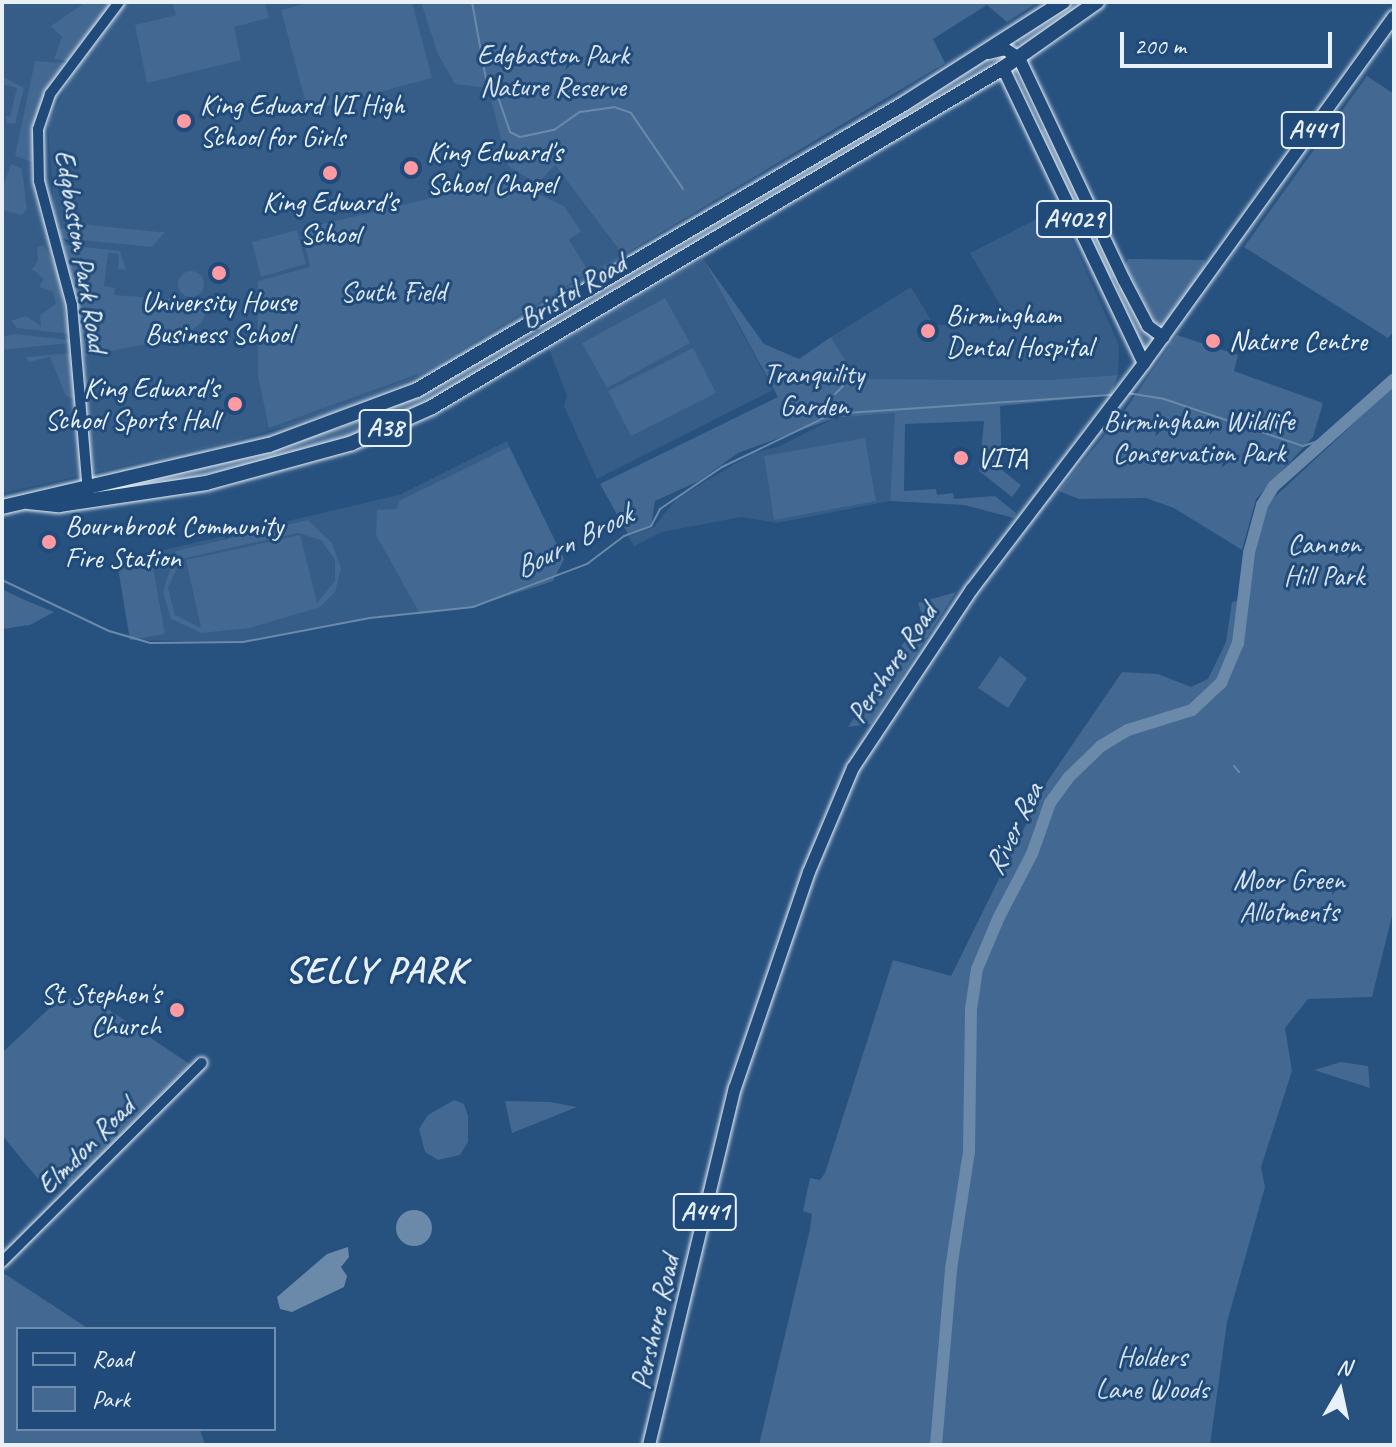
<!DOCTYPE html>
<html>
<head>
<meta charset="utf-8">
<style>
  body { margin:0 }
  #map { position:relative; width:1396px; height:1447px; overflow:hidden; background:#27517f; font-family:Caveat,sans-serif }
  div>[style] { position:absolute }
  .built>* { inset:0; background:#355d88 }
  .green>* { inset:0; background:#436891 }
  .round { border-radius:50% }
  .water>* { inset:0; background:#6b8aaa }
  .stream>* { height:2px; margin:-1px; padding:0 1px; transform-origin:1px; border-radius:1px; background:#6b8aaa }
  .river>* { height:12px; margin:-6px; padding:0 6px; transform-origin:6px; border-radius:6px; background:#6b8aaa }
  .roads { filter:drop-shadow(0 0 2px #e8f1f8) drop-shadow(0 0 2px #e8f1f8) }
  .tertiary>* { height:10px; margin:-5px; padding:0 5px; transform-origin:5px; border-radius:5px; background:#1f4a7a }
  .primary>* { height:12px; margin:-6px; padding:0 6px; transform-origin:6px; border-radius:6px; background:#1f4a7a }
  .trunk>* { height:14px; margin:-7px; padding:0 7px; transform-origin:7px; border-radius:7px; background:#1f4a7a }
  .dots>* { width:22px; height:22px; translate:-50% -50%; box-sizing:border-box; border:4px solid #1f4a7a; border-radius:50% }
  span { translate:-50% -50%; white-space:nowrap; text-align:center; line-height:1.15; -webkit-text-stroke:6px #1f4a7a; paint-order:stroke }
  .shield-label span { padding:2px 6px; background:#1f4a7a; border:2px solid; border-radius:6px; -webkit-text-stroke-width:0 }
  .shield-label { font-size:26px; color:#e8f1f8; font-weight:700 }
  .park-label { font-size:28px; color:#d8e3ee }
  .poi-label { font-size:28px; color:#e8f1f8 }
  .left { translate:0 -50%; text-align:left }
  .right { translate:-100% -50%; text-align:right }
  .street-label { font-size:28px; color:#e8f1f8 }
  .water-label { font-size:30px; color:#d5e2ec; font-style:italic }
  .district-label { font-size:36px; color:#e8f1f8; font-weight:700; letter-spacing:2px }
  .frame { position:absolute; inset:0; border:4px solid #e8f1f8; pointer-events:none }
  .legend { position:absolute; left:16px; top:1327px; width:260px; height:104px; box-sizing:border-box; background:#1f4a7a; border:2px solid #6f8dac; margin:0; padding:10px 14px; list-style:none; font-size:24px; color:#e8f1f8 }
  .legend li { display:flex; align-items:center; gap:16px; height:40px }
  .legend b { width:40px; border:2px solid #6f8dac }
  .north { position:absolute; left:1300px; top:1351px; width:80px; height:80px; -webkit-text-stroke:6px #1f4a7a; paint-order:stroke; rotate:9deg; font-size:22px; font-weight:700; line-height:32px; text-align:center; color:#e8f1f8 }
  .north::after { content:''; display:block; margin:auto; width:28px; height:36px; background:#e8f1f8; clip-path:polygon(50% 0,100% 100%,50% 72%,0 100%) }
  .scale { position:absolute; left:1120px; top:32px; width:212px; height:36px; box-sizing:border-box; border:4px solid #e8f1f8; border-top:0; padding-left:10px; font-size:24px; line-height:28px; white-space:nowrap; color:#e8f1f8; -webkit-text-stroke:6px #1f4a7a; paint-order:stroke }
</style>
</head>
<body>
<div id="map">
  <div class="built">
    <div style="clip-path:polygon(2px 2px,103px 2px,47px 87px,32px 128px,32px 181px,41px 219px,55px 221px,48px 124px,73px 73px,126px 2px,503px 2px,555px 165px,623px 255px,450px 363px,335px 412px,222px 444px,2px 493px)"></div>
    <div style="clip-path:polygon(1058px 208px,1119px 345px,1118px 375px,1045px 380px,857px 379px,831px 337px,911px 287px,934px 325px,1011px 323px,970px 253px)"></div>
    <div style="clip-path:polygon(703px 259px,773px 390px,597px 479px,564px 406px,567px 396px,549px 349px)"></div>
    <div style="clip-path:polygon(896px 413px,890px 501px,777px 523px,741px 517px,662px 532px,634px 546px,628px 536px,654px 527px,677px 498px,754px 453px,780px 446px,835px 418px)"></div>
    <div style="clip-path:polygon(507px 441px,564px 559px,553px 581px,473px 607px,370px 618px,243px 642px,130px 640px,117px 561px,399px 495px)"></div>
  </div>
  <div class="green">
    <div style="clip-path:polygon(86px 2px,113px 2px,67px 61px,54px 59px,62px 37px,51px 26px)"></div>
    <div style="clip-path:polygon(172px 2px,265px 2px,269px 18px,234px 27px,241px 60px,147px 83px,135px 25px,176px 15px)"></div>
    <div style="clip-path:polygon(311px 2px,412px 2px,432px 78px,308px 111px,281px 10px)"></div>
    <div style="clip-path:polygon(421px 2px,1038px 2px,1007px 22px,987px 5px,933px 39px,945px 63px,623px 255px,555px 165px,537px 184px,508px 166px,488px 88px,455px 84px,438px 54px)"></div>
    <div style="clip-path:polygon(1073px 2px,1090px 2px,1025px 50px,1016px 41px)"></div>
    <div style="clip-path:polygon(988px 58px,993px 67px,546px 332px,535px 328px)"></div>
    <div style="clip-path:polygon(35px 61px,65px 63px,37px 114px,33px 162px,15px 156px)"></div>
    <div style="clip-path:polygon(2px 76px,24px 88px,15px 124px,7px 123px,5px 116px,10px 117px,17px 88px,2px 84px)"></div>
    <div style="clip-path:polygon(1367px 76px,1394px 94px,1394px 331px,1388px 338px,1244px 247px)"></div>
    <div style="clip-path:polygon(1046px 127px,1117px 274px,1114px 278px,1109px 278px,1039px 131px)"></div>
    <div style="clip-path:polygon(11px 164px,22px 169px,27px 209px,22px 215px,2px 210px,2px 189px)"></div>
    <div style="clip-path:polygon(508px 180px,564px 206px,581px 231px,569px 240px,589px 272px,426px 371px,269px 428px,258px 376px,258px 281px,310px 267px,301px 229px)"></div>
    <div style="clip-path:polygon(80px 224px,159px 232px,165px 232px,152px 247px,60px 238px,58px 230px)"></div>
    <div style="clip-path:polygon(297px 230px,306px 264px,261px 277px,252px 242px)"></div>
    <div style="clip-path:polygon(43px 245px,58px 270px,68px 334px,17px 328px,11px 321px,26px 316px,41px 326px,40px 315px,56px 304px,53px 292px,39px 287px,44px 279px,32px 269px,38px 261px,37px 247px)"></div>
    <div style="clip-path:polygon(64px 245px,120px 251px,126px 270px,118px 269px,119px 254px,108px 253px,104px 286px,115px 288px,114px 295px,212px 302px,201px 323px,183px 337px,84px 356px)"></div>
    <div style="clip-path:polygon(703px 259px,764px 344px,799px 359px,831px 337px,857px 379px,1045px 380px,1118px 375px,1111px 395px,1000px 406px,1002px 470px,1021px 485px,1012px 497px,979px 471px,984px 421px,905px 424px,904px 491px,936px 489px,937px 495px,953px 493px,954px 499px,995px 496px,1016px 513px,1014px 518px,964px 505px,890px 501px,895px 413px,835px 418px,738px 453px,699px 481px,655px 501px,651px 526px,628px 534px,600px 484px,778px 397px)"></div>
    <div style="clip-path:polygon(1128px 259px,1142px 259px,1205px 260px,1204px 269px,1163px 325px,1156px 323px,1125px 266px)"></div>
    <div class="round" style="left:178px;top:271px;width:26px;height:26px"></div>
    <div style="clip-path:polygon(1117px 288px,1125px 288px,1153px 340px,1148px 346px,1141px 349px)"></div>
    <div style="clip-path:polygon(665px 298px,690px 343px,607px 388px,582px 343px)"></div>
    <div style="clip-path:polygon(16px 334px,68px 340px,69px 343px,2px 350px,2px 337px)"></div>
    <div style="clip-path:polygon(1177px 335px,1238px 355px,1234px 371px,1323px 403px,1313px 437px,1256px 499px,1242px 550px,1174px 508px,1146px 498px,1079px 499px,1059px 491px,1125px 410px)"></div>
    <div style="clip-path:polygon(517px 337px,523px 344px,517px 350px,431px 403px,349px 439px,171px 483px,136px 482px,340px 428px,416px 394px)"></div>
    <div style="clip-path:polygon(693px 348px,716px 393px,631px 436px,608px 391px)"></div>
    <div style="clip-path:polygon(69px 353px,73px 355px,76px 400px,66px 396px,50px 357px,28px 362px,27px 357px)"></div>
    <div style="clip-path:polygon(1394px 386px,1394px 908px,1372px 997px,1308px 999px,1285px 1028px,1292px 1071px,1261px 1167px,1265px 1187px,1227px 1322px,1210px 1445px,759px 1445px,810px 1229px,812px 1214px,803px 1211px,810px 1178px,820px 1180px,825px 1173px,893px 960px,951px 976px,1047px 782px,1122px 672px,1158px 674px,1191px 687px,1208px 679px,1226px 642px,1232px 602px,1245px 599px,1266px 505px)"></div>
    <div style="clip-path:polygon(865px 438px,876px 501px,774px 520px,764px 456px)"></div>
    <div style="clip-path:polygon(509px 447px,564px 559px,553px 581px,473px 607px,420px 614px,376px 535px,377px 510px,397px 509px,399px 501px)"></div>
    <div style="clip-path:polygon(evenodd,308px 520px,332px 543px,341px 568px,335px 592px,320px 607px,250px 628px,201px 633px,171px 619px,163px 592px,176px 551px,308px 520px,298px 533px,321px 540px,335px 560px,335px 581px,317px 603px,300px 535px,186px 560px,201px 628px,175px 615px,168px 588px,181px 559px,298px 533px)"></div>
    <div style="clip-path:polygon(151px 556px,165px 634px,130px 640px,117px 561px)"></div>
    <div style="clip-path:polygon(2px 589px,27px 601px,54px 612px,30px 625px,2px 629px)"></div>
    <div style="clip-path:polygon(956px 592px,871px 724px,848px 727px,922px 615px,918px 603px)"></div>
    <div style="clip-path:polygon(1000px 656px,1027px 678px,1008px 708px,978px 688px)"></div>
    <div style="clip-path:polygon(94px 993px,99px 1003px,191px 1065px,71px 1186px,50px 1169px,38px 1179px,2px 1135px,2px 1053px,56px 1002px)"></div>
    <div style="clip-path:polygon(1341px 1062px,1368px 1066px,1370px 1088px,1314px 1070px)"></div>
    <div style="clip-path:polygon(454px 1100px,464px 1104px,468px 1116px,468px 1142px,460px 1155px,438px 1160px,425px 1152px,419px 1129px,428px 1115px)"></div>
    <div style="clip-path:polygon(505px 1101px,550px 1102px,577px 1107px,512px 1133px)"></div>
    <div style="clip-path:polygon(2px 1272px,89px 1329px,18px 1329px,18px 1429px,200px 1429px,205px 1445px,2px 1445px)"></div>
  </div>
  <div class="water">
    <div class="round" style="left:396px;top:1210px;width:36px;height:36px"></div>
    <div style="clip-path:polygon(348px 1247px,349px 1257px,341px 1267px,347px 1276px,344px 1287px,292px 1312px,280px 1309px,277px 1297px,327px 1254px)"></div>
  </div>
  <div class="stream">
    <div style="left:472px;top:2px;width:78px;rotate:79.7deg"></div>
    <div style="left:486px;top:79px;width:16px;rotate:50deg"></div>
    <div style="left:496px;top:91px;width:43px;rotate:71.1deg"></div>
    <div style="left:510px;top:132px;width:11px;rotate:27deg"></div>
    <div style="left:520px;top:137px;width:35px;rotate:-12deg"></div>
    <div style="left:554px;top:130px;width:32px;rotate:-35deg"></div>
    <div style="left:580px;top:112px;width:34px;rotate:-8deg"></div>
    <div style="left:614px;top:107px;width:18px;rotate:19deg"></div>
    <div style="left:631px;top:113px;width:92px;rotate:55.6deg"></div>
    <div style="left:1127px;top:393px;width:37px;rotate:9deg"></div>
    <div style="left:1164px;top:399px;width:147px;rotate:18.7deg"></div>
    <div style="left:1303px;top:446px;width:26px;rotate:-18deg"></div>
    <div style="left:835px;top:394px;width:11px;rotate:-45deg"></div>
    <div style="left:843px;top:386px;width:12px;rotate:-110deg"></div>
    <div style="left:829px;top:415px;width:16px;rotate:-101deg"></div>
    <div style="left:826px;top:399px;width:6px;rotate:-31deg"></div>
    <div style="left:2px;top:580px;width:119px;rotate:25.5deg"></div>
    <div style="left:109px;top:631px;width:43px;rotate:16.3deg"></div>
    <div style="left:150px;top:643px;width:93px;rotate:-0.6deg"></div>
    <div style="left:243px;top:642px;width:129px;rotate:-10.7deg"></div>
    <div style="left:370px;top:618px;width:104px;rotate:-6.1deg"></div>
    <div style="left:473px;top:607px;width:122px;rotate:-20.7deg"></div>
    <div style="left:587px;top:564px;width:46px;rotate:-37.1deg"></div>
    <div style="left:624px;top:536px;width:29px;rotate:-20deg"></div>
    <div style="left:651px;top:526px;width:19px;rotate:-62deg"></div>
    <div style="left:660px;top:509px;width:75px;rotate:-34.1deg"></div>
    <div style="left:722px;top:467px;width:122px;rotate:-25.7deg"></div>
    <div style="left:832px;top:414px;width:282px;rotate:-3.9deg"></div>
    <div style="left:1234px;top:766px;width:8px;rotate:50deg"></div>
  </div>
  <div class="river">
    <div style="left:936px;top:1445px;width:177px;rotate:-85.1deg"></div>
    <div style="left:951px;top:1269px;width:118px;rotate:-81.3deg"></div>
    <div style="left:969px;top:1152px;width:143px;rotate:-89.2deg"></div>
    <div style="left:971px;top:1009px;width:40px;rotate:-81.5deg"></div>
    <div style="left:977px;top:969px;width:56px;rotate:-67.1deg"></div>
    <div style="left:999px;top:917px;width:71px;rotate:-62.4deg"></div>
    <div style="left:1032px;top:854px;width:54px;rotate:-70.6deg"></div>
    <div style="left:1050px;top:803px;width:32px;rotate:-54deg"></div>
    <div style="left:1069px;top:777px;width:45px;rotate:-44.1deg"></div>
    <div style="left:1101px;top:746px;width:31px;rotate:-31deg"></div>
    <div style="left:1128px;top:730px;width:67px;rotate:-17.4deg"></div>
    <div style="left:1192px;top:710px;width:40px;rotate:-43deg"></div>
    <div style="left:1221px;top:683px;width:43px;rotate:-67deg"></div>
    <div style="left:1238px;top:643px;width:91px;rotate:-83deg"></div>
    <div style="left:1249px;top:553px;width:50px;rotate:-74.8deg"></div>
    <div style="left:1262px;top:505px;width:22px;rotate:-58deg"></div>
    <div style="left:1274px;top:486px;width:161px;rotate:-41.7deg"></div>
  </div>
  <div class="roads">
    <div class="tertiary">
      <div style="left:88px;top:492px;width:188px;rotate:-94.9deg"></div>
      <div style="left:72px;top:305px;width:128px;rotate:-104.9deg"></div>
      <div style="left:39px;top:181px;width:52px;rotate:-91.1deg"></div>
      <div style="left:38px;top:129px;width:37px;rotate:-71deg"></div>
      <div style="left:50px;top:94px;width:115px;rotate:-53.1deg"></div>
      <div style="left:2px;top:1262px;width:282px;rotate:-44.9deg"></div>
    </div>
    <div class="primary">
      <div style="left:989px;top:53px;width:16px;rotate:-14deg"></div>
      <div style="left:1005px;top:49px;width:17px;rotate:33deg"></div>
      <div style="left:1019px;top:58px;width:246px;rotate:64.7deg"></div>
      <div style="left:1124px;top:280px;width:52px;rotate:62.4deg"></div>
      <div style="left:1148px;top:326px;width:19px;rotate:36deg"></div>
      <div style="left:1003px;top:68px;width:327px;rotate:64.5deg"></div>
      <div style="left:649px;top:1445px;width:367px;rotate:-76.5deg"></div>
      <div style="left:735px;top:1088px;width:228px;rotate:-71.1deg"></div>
      <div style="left:809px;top:872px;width:113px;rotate:-67.1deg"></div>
      <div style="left:853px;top:768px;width:215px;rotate:-56.4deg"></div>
      <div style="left:972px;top:589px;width:284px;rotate:-52.7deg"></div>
      <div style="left:1144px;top:363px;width:427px;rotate:-54.2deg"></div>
    </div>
    <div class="trunk">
      <div style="left:28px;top:502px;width:31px;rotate:6deg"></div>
      <div style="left:59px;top:505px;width:149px;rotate:-8.5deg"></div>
      <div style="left:206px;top:483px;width:151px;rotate:-15.3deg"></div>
      <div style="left:352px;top:443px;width:88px;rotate:-24.2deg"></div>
      <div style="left:432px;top:407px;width:664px;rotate:-30.7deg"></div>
      <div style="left:1003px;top:68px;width:115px;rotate:-35.1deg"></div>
      <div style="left:2px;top:507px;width:274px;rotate:-13.1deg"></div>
      <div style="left:269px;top:445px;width:158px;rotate:-20.4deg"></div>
      <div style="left:417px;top:390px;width:566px;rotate:-30.46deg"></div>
      <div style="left:905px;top:103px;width:188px;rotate:-32.6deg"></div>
    </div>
  </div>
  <div class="dots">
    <div style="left:184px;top:121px;background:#ff9aa2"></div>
    <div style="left:411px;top:168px;background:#ff9aa2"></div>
    <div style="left:330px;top:173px;background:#ff9aa2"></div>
    <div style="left:219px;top:273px;background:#ff9aa2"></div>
    <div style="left:928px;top:331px;background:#ff9aa2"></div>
    <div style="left:1213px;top:341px;background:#ff9aa2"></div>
    <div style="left:235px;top:404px;background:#ff9aa2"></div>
    <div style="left:961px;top:458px;background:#ff9aa2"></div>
    <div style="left:49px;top:542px;background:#ff9aa2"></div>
    <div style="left:177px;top:1010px;background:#ff9aa2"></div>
  </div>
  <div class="shield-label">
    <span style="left:1313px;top:130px">A441</span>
    <span style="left:1074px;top:219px">A4029</span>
    <span style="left:385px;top:428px">A38</span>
    <span style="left:705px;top:1212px">A441</span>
  </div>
  <div class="park-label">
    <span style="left:553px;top:71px">Edgbaston Park<br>Nature Reserve</span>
    <span style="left:393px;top:292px">South Field</span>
    <span style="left:814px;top:390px">Tranquility<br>Garden</span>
    <span style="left:1199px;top:437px">Birmingham Wildlife<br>Conservation Park</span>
    <span style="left:1324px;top:560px">Cannon<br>Hill Park</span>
    <span style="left:1289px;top:896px">Moor Green<br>Allotments</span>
    <span style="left:1152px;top:1373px">Holders<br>Lane Woods</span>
  </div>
  <div class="poi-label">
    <span class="left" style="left:200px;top:121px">King Edward VI High<br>School for Girls</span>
    <span class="left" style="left:427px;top:168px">King Edward's<br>School Chapel</span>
    <span style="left:330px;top:218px">King Edward's<br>School</span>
    <span style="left:219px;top:318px">University House<br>Business School</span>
    <span class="left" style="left:946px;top:331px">Birmingham<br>Dental Hospital</span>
    <span class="left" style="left:1229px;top:341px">Nature Centre</span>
    <span class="right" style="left:219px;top:404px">King Edward's<br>School Sports Hall</span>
    <span class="left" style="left:977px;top:458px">VITA</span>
    <span class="left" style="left:65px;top:542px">Bournbrook Community<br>Fire Station</span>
    <span class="right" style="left:161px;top:1010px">St Stephen's<br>Church</span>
  </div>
  <div class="street-label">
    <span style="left:81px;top:251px;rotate:80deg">Edgbaston Park Road</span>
    <span style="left:573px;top:291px;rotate:-31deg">Bristol Road</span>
    <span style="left:892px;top:663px;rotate:-56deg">Pershore Road</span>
    <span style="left:86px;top:1146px;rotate:-45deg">Elmdon Road</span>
    <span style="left:655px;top:1322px;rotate:-77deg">Pershore Road</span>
  </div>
  <div class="water-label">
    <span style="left:573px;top:541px;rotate:-27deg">Bourn Brook</span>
    <span style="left:1013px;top:829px;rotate:-64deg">River Rea</span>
  </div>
  <div class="district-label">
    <span style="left:376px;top:971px">SELLY PARK</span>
  </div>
  <div class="frame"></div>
  <ul class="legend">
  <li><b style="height:10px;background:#1f4a7a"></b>Road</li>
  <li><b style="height:22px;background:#436891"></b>Park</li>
  </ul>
  <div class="north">N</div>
  <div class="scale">200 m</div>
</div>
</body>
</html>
